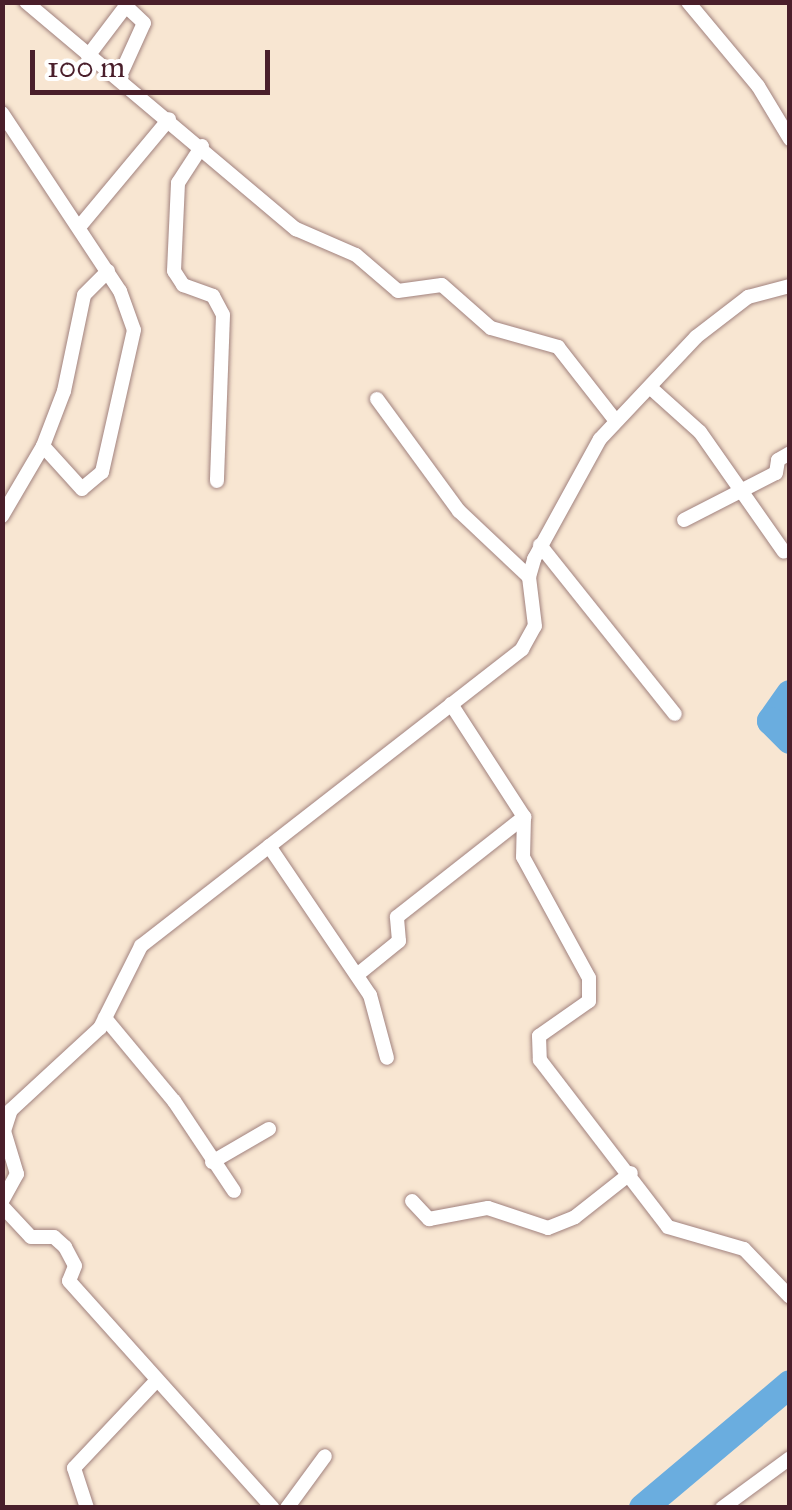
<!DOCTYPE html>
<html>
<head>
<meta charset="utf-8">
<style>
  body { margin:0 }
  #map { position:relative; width:792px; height:1510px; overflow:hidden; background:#f8e6d2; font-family:"IM FELL Great Primer",serif }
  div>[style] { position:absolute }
  .river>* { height:28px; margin:-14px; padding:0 14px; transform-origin:14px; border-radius:14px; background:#6aaddf }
  .roads { filter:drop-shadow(0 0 2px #a1827e) drop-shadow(0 0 2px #a1827e) }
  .street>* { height:14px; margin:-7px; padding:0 7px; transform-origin:7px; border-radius:7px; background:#fff }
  span { translate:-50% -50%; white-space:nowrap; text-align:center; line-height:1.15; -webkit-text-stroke:8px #fff; paint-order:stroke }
  .frame { position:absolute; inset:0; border:5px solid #4a1f2b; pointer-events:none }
  .scale { position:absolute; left:30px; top:50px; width:240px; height:45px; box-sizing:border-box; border:5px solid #4a1f2b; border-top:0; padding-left:12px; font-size:30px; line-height:35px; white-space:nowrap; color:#4a1f2b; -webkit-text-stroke:8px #fff; paint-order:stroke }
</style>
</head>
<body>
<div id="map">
  <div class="river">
    <div style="left:790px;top:694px;width:33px;rotate:125deg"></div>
    <div style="left:771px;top:721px;width:27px;rotate:45deg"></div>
    <div style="left:643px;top:1508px;width:192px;rotate:-40.1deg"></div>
  </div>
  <div class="roads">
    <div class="street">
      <div style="left:26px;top:2px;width:353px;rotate:40.1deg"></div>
      <div style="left:296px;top:229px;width:65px;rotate:23.4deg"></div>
      <div style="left:356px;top:255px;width:55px;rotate:40.6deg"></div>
      <div style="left:398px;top:291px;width:44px;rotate:-7.8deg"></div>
      <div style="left:442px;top:285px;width:65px;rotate:41.3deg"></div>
      <div style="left:491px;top:328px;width:70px;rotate:15.8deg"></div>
      <div style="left:558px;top:347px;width:93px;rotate:52deg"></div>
      <div style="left:688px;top:2px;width:109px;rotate:50.2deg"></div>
      <div style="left:758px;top:86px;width:62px;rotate:58.9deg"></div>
      <div style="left:88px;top:56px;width:68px;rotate:-52.8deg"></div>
      <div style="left:119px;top:78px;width:60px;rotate:-65.6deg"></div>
      <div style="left:144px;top:23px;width:25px;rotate:-137deg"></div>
      <div style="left:2px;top:113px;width:214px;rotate:56.5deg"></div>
      <div style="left:120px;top:291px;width:41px;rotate:70.3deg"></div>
      <div style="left:134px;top:330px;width:146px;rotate:102.7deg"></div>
      <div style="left:102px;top:472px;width:26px;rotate:140deg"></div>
      <div style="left:82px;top:489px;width:58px;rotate:-132.2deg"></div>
      <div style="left:43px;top:446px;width:81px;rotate:120.4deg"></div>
      <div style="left:202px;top:146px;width:44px;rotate:123deg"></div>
      <div style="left:178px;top:183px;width:88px;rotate:92.6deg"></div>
      <div style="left:174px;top:271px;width:17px;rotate:57deg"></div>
      <div style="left:183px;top:285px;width:32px;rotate:20deg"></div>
      <div style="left:213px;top:296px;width:21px;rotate:62deg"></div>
      <div style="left:223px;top:315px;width:166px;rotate:92.1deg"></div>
      <div style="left:80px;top:226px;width:139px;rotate:-50.2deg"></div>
      <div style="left:652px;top:389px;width:64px;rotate:41.9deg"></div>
      <div style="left:700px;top:432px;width:146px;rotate:55deg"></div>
      <div style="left:377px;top:399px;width:139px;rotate:53.8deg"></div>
      <div style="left:459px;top:511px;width:96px;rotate:43.3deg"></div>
      <div style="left:43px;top:446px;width:59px;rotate:-69.1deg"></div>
      <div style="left:64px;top:391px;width:98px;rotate:-78.2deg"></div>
      <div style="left:84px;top:295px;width:34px;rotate:-45deg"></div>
      <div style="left:684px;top:520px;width:103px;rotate:-27.1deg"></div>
      <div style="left:776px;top:473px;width:13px;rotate:-81deg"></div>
      <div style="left:778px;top:460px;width:14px;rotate:-30deg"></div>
      <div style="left:540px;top:545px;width:216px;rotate:51.4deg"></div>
      <div style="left:451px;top:704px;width:135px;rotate:57.1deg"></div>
      <div style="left:524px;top:817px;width:40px;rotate:91.4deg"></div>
      <div style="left:523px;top:857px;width:138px;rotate:61.4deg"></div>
      <div style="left:589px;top:978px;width:23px;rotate:90deg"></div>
      <div style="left:589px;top:1001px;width:61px;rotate:145deg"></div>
      <div style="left:539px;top:1036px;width:24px;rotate:88deg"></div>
      <div style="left:540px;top:1060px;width:210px;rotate:52.5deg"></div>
      <div style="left:668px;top:1227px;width:79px;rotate:16.1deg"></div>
      <div style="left:744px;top:1249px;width:66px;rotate:46.2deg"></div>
      <div style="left:269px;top:846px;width:180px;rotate:55.9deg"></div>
      <div style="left:370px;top:995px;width:65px;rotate:74.9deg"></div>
      <div style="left:357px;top:975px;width:54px;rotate:-39deg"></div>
      <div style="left:399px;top:941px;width:24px;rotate:-95deg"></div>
      <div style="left:397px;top:917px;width:162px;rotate:-38.2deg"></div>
      <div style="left:105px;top:1018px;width:108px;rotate:50.3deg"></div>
      <div style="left:174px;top:1101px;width:108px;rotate:56.3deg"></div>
      <div style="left:212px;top:1162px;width:66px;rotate:-30.1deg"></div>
      <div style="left:2px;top:1201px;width:31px;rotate:-61deg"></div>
      <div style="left:17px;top:1174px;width:45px;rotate:-106.8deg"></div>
      <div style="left:4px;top:1131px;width:22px;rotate:-72deg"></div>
      <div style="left:11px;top:1110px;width:121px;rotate:-42.7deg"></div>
      <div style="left:100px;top:1028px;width:92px;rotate:-63.4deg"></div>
      <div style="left:141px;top:946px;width:483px;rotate:-37.9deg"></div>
      <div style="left:522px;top:649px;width:26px;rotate:-61deg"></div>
      <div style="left:535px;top:626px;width:49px;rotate:-97deg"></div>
      <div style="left:529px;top:577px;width:19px;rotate:-74deg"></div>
      <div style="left:534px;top:559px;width:137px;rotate:-61.2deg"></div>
      <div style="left:600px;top:439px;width:140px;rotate:-46.7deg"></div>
      <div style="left:696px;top:337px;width:66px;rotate:-37.6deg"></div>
      <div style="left:748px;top:297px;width:43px;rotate:-14.7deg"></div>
      <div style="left:412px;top:1201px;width:25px;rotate:47deg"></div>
      <div style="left:429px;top:1219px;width:60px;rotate:-10.6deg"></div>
      <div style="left:488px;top:1208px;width:63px;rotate:18.4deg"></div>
      <div style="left:548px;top:1228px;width:29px;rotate:-22deg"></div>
      <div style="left:575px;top:1217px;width:71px;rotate:-38.2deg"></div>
      <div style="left:2px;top:1206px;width:42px;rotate:46.9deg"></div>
      <div style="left:31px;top:1237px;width:23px"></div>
      <div style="left:54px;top:1237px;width:15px;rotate:42deg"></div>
      <div style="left:65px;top:1247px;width:21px;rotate:62deg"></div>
      <div style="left:75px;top:1266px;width:16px;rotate:112deg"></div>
      <div style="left:69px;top:1281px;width:305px;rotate:48.1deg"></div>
      <div style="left:87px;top:1508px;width:42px;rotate:-108deg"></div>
      <div style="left:74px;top:1468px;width:121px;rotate:-46.7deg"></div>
      <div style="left:287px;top:1508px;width:64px;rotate:-53.8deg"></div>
      <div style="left:722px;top:1508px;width:84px;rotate:-36.3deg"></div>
    </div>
  </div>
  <div class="frame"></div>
  <div class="scale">100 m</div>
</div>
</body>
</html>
